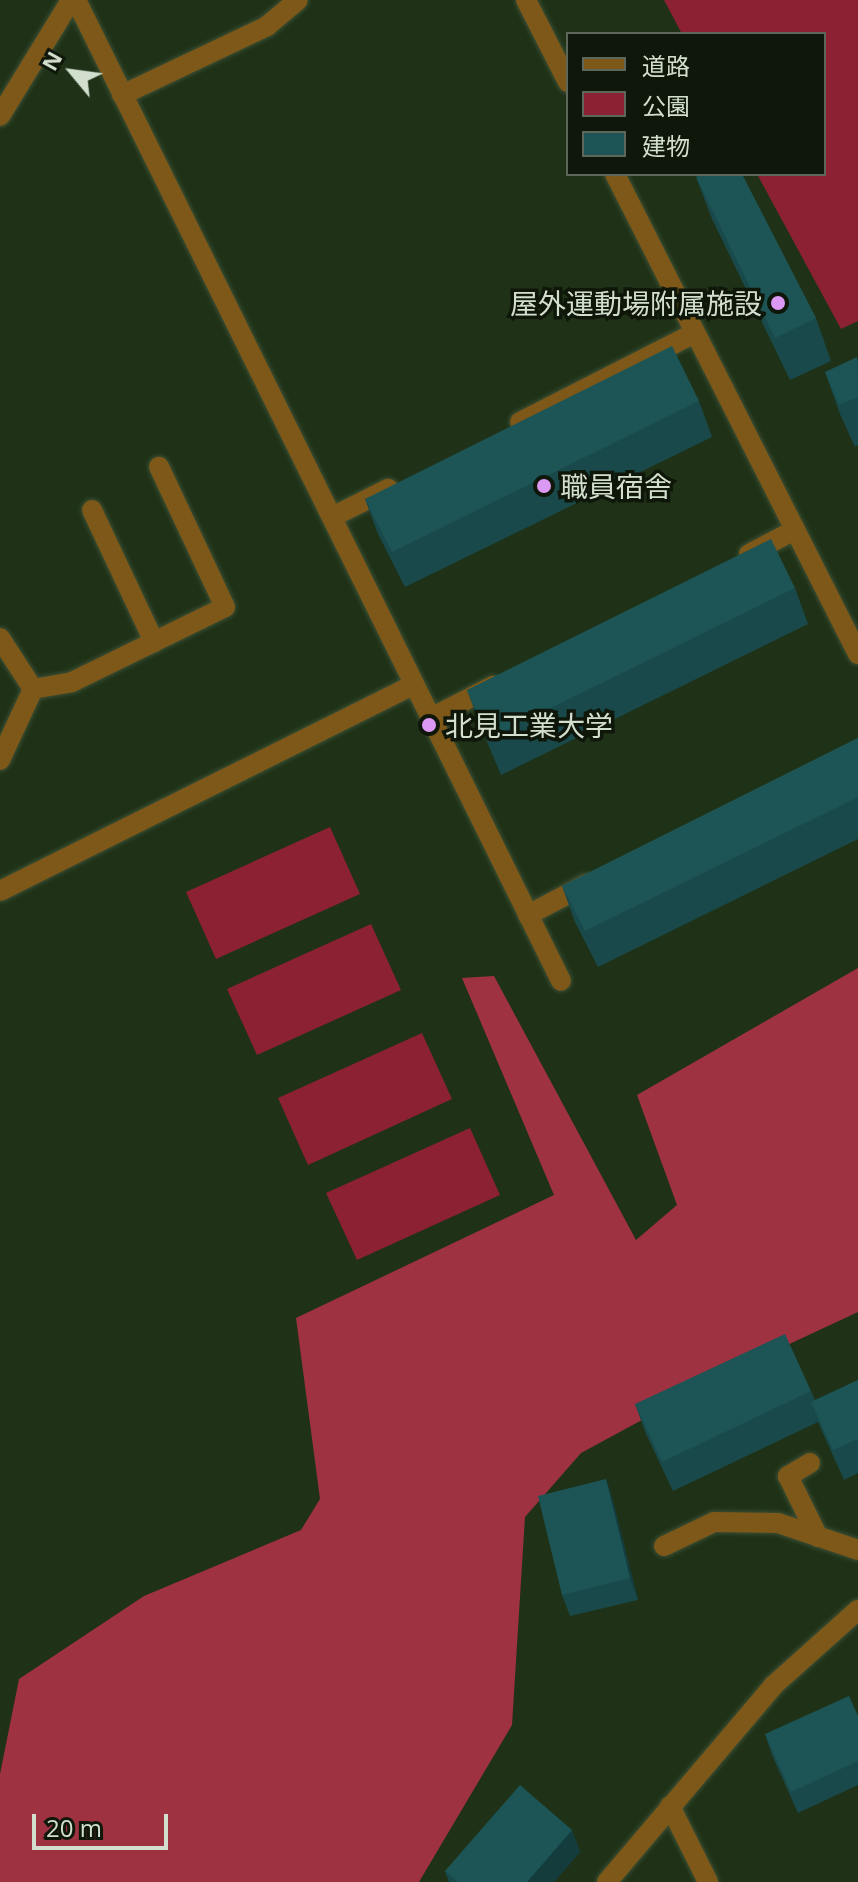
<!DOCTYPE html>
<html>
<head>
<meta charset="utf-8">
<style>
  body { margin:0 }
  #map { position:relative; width:858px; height:1882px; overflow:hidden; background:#1f3217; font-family:"Open Sans","Noto Sans JP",sans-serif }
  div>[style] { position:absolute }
  .green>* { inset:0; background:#8b2132 }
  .forest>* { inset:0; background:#9f3241 }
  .roads { filter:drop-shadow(0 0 2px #3c4e34) drop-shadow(0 0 2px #3c4e34) }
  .service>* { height:20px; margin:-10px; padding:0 10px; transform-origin:10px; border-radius:10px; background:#7d5818 }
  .minor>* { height:20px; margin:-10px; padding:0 10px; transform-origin:10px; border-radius:10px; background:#7d5818 }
  .wall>* { inset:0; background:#19494a }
  .shaded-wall>* { inset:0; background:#143c3c }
  .building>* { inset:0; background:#1d5556 }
  .dots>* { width:22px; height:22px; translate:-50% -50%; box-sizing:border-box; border:4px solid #0f170b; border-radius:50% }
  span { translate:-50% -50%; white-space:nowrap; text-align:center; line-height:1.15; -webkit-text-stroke:7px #0f170b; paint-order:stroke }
  .poi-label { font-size:28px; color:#d3dfce }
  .right { translate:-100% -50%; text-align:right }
  .left { translate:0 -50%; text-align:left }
  .legend { position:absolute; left:566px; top:32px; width:260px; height:144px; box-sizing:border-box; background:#0f170b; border:2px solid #5d6759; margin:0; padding:10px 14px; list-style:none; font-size:24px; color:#d3dfce }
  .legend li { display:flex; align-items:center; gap:16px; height:40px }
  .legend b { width:40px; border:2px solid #5d6759 }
  .north { position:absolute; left:32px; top:32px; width:80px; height:80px; -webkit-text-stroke:6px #0f170b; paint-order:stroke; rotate:299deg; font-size:22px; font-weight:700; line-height:32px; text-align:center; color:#d3dfce }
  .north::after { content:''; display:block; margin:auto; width:28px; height:36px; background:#d3dfce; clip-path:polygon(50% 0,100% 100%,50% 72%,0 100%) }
  .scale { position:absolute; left:32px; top:1814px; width:136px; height:36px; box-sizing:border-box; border:4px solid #d3dfce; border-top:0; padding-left:10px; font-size:24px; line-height:28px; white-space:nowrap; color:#d3dfce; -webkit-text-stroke:6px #0f170b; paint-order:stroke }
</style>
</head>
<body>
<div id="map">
  <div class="green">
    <div style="clip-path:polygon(664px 0,858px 0,858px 321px,841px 329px,757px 174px,824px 174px,824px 34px,682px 34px)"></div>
    <div style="clip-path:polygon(330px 827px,360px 894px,216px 959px,186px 892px)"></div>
    <div style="clip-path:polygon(371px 924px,401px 990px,257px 1055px,227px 989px)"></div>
    <div style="clip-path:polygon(422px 1033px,452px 1099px,308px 1165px,278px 1098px)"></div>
    <div style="clip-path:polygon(470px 1128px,500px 1195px,357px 1260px,326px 1193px)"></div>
  </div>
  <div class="forest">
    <div style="clip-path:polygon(858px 968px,858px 1312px,736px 1369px,581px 1453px,525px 1517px,512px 1725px,419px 1882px,0 1882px,0 1774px,19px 1679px,144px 1596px,301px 1530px,320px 1499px,296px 1318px,554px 1195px,462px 978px,494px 976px,636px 1240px,677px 1205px,637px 1095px)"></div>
  </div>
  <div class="roads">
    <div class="service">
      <div style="left:76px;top:0;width:1094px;rotate:63.69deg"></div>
      <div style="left:526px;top:0;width:92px;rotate:62.9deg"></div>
      <div style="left:122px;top:95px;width:161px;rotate:-25.4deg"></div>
      <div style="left:267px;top:26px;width:40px;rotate:-40deg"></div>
      <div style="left:0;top:116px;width:136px;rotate:-58.5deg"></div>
      <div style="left:615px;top:174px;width:538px;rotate:63.15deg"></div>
      <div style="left:520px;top:422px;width:196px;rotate:-27deg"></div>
      <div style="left:92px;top:510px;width:146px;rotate:64.8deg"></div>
      <div style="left:332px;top:517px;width:63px;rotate:-26.6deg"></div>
      <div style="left:749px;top:554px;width:52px;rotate:-27.6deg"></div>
      <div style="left:0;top:638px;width:61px;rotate:57.1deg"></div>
      <div style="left:33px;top:689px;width:78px;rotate:114.9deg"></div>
      <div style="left:33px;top:689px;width:40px;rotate:-10deg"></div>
      <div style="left:72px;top:682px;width:170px;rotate:-26.1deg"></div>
      <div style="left:225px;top:607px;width:155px;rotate:-115.2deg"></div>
      <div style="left:431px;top:718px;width:70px;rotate:-27.3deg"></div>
      <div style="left:0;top:891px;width:462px;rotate:-26.5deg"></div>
      <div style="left:528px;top:915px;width:67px;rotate:-27.7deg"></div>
      <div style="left:810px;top:1463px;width:26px;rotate:149deg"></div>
      <div style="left:788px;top:1476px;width:68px;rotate:63.8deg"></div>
      <div style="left:664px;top:1546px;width:55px;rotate:-25.6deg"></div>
      <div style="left:714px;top:1522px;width:64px;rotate:0.9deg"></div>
      <div style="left:778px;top:1523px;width:84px;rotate:18.6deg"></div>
    </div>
    <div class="minor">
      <div style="left:670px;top:1806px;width:85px;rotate:63.4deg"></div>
      <div style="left:607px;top:1882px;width:258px;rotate:-49.7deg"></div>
      <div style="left:774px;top:1685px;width:113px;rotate:-41.8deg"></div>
    </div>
  </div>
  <div class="wall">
    <div style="clip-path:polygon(696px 177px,816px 318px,831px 361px,790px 380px,712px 219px)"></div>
    <div style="clip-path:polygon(858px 359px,858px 445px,855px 447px,840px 414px,825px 372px)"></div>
    <div style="clip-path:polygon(699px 401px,712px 437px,405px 587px,378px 534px,365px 499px)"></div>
    <div style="clip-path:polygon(795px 588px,808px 624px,501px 775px,480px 725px,467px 690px)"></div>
    <div style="clip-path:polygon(858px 738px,858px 839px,598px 967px,575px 922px,562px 886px)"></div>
    <div style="clip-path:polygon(858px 1380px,858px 1473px,844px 1480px,818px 1422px,673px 1491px,646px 1434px,635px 1404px,811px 1391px,815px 1400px)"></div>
    <div style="clip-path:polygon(606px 1479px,613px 1501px,638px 1600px,570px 1616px,562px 1595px)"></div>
    <div style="clip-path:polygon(858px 1716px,858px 1785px,798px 1813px,772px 1755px,765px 1734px)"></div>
    <div style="clip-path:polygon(572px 1830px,580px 1852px,554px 1882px,449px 1882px,445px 1871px)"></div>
  </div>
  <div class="shaded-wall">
    <div style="clip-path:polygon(606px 1479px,613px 1501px,638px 1600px,630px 1578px)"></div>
    <div style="clip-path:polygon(572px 1830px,580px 1852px,554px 1882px,527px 1882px)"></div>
  </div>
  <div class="building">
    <div style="clip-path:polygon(702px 174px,742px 174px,816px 318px,775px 338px,696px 177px)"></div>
    <div style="clip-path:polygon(672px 346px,699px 401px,392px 552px,365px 499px)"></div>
    <div style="clip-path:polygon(857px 357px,858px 397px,839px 405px,825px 372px)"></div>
    <div style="clip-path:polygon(771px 539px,795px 588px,488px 739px,467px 690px)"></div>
    <div style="clip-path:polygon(858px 738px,858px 797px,585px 931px,562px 886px)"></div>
    <div style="clip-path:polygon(785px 1334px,811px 1391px,662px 1462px,635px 1404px)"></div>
    <div style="clip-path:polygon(858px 1380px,858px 1439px,833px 1450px,811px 1402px)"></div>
    <div style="clip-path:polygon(606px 1479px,630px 1578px,562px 1595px,538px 1496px)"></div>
    <div style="clip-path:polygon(849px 1696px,858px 1716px,858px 1761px,791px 1792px,765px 1734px)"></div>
    <div style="clip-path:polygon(520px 1785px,572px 1830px,527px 1882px,458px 1882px,445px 1871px)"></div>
  </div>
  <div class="dots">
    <div style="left:778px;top:303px;background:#dc99f4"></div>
    <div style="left:544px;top:486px;background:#dc99f4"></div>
    <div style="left:429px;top:725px;background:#dc99f4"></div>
  </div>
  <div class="poi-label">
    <span class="right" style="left:762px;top:303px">屋外運動場附属施設</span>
    <span class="left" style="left:560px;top:486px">職員宿舎</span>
    <span class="left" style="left:445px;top:725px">北見工業大学</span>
  </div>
  <ul class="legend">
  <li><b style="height:10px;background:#7d5818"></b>道路</li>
  <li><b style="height:22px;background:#8b2132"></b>公園</li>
  <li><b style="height:22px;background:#1d5556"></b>建物</li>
  </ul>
  <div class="north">N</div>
  <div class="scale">20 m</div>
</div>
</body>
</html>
